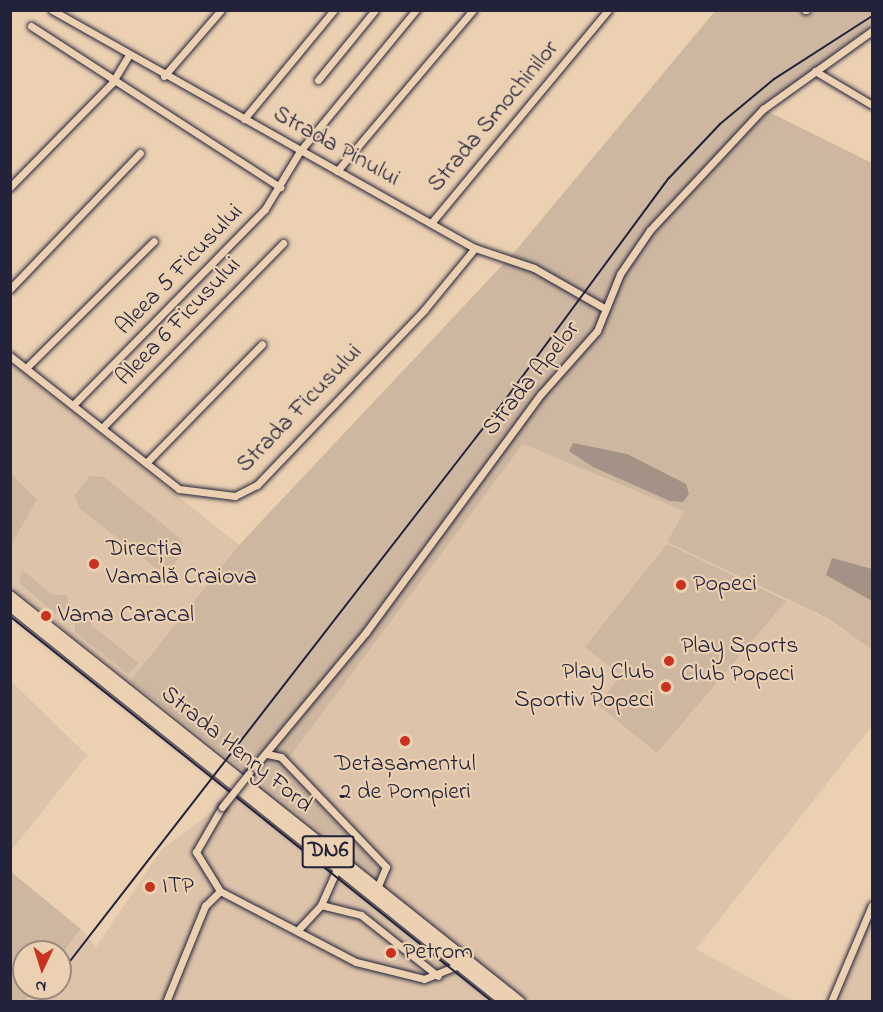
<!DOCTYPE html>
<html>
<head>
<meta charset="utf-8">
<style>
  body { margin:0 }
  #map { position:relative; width:883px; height:1012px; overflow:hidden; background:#ebd0b2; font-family:"Indie Flower",sans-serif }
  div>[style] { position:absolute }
  .built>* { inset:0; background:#dcc3a9 }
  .green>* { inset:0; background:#ceb7a1 }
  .water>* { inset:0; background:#a49287 }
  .roads { filter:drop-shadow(0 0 2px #22223b) drop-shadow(0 0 2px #22223b) }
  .street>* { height:7px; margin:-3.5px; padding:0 3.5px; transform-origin:3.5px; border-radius:3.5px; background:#ebd0b2 }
  .primary>* { height:10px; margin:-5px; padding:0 5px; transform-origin:5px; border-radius:5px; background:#ebd0b2 }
  .tram>* { height:1.5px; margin:-0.75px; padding:0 0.75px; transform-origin:0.75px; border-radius:0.75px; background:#22223b }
  .rail>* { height:2px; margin:-1px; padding:0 1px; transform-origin:1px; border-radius:1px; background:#22223b }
  .bridges { filter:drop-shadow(0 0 2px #22223b) drop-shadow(0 0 2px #22223b) }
  .street-bridge>* { height:7px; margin:-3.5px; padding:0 3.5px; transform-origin:3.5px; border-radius:3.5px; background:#ebd0b2 }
  .dots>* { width:16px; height:16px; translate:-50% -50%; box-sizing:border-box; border:3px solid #ebd0b2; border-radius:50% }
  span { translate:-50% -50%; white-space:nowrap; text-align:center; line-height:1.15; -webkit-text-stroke:4.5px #ebd0b2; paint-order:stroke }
  .shield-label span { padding:2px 4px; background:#ebd0b2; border:2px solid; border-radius:4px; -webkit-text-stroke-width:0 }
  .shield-label { font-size:22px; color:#22223b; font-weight:700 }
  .street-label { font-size:24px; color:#22223b }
  .poi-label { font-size:24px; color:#22223b }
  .left { translate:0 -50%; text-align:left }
  .right { translate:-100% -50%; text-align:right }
  .frame { position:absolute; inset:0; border:12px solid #22223b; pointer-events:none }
  .north { position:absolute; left:12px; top:940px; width:60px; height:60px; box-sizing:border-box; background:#ebd0b2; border:2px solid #9b8a82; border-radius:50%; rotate:184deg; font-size:16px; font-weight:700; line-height:24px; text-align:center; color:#22223b }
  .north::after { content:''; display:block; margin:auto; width:21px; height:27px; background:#c8321e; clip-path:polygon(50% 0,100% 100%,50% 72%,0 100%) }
</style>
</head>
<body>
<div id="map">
  <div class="built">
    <div style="clip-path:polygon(10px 362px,239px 545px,130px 681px,11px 587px)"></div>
    <div style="clip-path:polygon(523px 444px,684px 511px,667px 542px,829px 620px,872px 650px,872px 726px,696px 949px,793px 1001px,25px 1002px,35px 988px,60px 988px,60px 956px,81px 929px,96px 947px,161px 850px,217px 808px,245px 772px,377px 875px,381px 868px,283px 766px)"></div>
    <div style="clip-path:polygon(11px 681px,87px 755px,11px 851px,10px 851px)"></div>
    <div style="clip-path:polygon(872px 907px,872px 1001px,828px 1002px,850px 951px)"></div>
  </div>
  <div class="green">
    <div style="clip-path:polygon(715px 11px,872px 11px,872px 26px,761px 108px,872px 163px,872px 650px,829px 619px,667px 542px,684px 511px,523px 444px,283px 766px,381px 869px,376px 875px,130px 681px,239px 545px,511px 256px)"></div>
    <div style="clip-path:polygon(11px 473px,37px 500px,11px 545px)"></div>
    <div style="clip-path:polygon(90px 476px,104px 477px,182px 540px,183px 552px,173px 566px,160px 571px,80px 509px,75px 495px)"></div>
    <div style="clip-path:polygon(667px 544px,786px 601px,657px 753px,598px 705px,621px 675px,585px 647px)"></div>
    <div style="clip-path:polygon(22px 570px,53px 595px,67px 595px,68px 607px,56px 614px,19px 583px)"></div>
    <div style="clip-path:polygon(87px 610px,92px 626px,139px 663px,128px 674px,75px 632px,75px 616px)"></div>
    <div style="clip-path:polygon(11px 872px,81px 929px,60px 956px,24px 952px,24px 988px,35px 988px,25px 1001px,11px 1001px)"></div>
  </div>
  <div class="water">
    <div style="clip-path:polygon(573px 443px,627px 454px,686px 484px,689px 494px,683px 502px,670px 501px,593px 467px,569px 451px)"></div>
    <div style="clip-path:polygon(832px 558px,872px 569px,872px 601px,826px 575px)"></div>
  </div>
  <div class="roads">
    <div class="street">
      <div style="left:52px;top:10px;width:485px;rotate:29.4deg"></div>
      <div style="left:475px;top:248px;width:62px;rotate:18.7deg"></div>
      <div style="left:534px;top:268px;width:81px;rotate:29.7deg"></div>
      <div style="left:805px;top:10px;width:1px"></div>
      <div style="left:31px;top:26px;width:297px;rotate:32.9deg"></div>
      <div style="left:815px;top:71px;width:66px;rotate:30.8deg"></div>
      <div style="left:164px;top:76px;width:87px;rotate:-49.2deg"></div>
      <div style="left:318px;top:80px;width:90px;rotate:-50.8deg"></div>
      <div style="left:244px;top:119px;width:141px;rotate:-50.5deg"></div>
      <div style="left:337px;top:171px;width:211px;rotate:-49.8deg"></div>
      <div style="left:10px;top:187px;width:146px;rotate:-45.6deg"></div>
      <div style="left:112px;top:83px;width:31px;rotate:-59deg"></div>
      <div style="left:432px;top:222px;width:276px;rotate:-50.3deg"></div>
      <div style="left:10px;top:289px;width:188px;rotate:-46.3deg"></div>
      <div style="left:10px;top:356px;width:215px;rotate:38.2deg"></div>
      <div style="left:179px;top:489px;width:56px;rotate:7.1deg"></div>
      <div style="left:235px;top:496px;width:25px;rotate:-27deg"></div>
      <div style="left:257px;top:485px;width:242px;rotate:-46.3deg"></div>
      <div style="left:424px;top:310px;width:80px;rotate:-50.6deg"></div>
      <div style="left:26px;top:368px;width:180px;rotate:-44.8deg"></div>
      <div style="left:74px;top:404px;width:273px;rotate:-45.6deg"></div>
      <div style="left:265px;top:209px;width:68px;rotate:-58.9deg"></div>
      <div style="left:300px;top:151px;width:183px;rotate:-50.6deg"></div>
      <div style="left:102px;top:428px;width:259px;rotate:-45.6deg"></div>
      <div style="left:146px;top:463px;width:166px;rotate:-45.7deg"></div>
      <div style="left:267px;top:754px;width:14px;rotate:12deg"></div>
      <div style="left:281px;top:757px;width:152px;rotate:46.3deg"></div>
      <div style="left:386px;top:867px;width:25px;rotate:113deg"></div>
      <div style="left:249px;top:773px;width:183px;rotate:-50.3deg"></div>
      <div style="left:366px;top:632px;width:295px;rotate:-53.7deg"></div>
      <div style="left:541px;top:394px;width:84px;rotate:-48.4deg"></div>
      <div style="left:597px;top:331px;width:61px;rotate:-68deg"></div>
      <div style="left:620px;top:274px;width:53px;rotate:-55.7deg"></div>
      <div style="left:650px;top:230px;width:166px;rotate:-47deg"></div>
      <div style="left:763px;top:109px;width:134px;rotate:-35.6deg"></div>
      <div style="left:220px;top:891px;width:46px;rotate:-121.6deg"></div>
      <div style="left:196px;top:852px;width:52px;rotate:-60deg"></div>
      <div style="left:321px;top:905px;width:41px;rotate:14deg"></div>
      <div style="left:361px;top:915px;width:98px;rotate:38.4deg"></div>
      <div style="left:297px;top:931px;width:35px;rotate:-47deg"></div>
      <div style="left:321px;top:905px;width:39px;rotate:-66deg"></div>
      <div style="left:166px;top:1002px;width:104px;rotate:-67.9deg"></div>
      <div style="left:205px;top:906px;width:21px;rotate:-45deg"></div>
      <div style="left:220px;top:891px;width:153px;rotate:27.6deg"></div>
      <div style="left:356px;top:962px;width:70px;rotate:14deg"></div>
      <div style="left:424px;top:979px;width:35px;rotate:-22deg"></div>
      <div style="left:831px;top:1002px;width:105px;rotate:-67.1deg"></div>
    </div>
    <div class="primary">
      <div style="left:10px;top:596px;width:652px;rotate:38.52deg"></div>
      <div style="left:10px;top:606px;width:634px;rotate:38.66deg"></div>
    </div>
  </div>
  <div class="tram">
    <div style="left:10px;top:616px;width:618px;rotate:38.63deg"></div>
  </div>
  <div class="rail">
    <div style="left:60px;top:974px;width:731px;rotate:-52.22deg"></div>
    <div style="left:508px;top:396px;width:271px;rotate:-53.6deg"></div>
    <div style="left:669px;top:178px;width:74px;rotate:-46.6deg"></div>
    <div style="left:720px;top:124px;width:70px;rotate:-39.8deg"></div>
    <div style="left:774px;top:79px;width:117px;rotate:-32.7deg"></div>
    <div style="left:38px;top:1002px;width:18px;rotate:-52deg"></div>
  </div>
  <div class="bridges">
    <div class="street-bridge">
      <div style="left:222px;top:807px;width:43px;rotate:-51.5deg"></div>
    </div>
  </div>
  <div class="dots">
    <div style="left:94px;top:564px;background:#c8321e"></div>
    <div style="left:681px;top:585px;background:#c8321e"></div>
    <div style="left:46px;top:616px;background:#c8321e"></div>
    <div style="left:669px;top:661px;background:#c8321e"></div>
    <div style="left:666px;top:687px;background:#c8321e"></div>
    <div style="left:405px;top:741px;background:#c8321e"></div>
    <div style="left:150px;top:887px;background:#c8321e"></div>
    <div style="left:391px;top:953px;background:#c8321e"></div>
  </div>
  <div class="shield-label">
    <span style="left:328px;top:852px">DN6</span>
  </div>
  <div class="street-label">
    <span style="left:494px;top:117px;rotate:-50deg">Strada Smochinilor</span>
    <span style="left:336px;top:147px;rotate:29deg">Strada Pinului</span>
    <span style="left:180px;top:270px;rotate:-46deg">Aleea 5 Ficusului</span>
    <span style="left:179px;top:322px;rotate:-46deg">Aleea 6 Ficusului</span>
    <span style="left:532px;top:379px;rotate:-51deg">Strada Apelor</span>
    <span style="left:300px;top:409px;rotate:-46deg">Strada Ficusului</span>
    <span style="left:236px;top:750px;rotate:39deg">Strada Henry Ford</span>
  </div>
  <div class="poi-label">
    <span class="left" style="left:106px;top:564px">Direcția<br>Vamală Craiova</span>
    <span class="left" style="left:693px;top:585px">Popeci</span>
    <span class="left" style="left:58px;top:616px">Vama Caracal</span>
    <span class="left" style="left:681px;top:661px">Play Sports<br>Club Popeci</span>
    <span class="right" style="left:654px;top:687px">Play Club<br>Sportiv Popeci</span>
    <span style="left:405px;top:779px">Detașamentul<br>2 de Pompieri</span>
    <span class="left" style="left:162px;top:887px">ITP</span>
    <span class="left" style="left:403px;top:953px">Petrom</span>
  </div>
  <div class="frame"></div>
  <div class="north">N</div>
</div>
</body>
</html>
